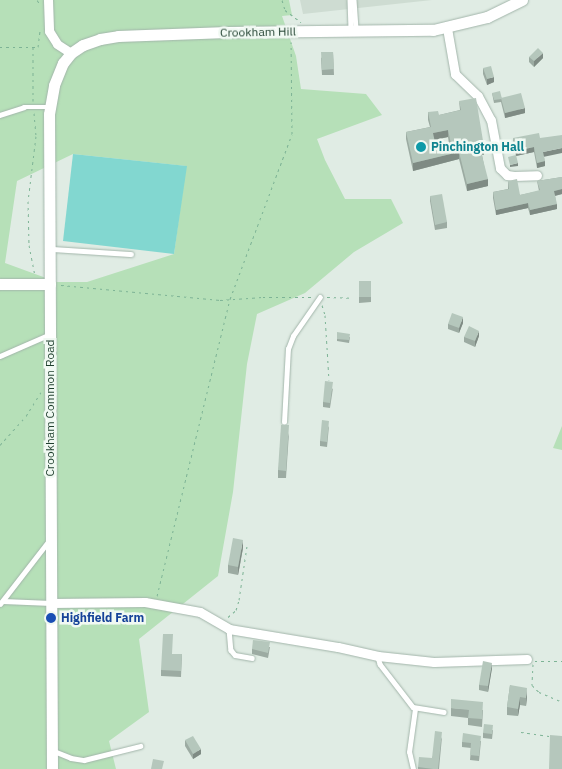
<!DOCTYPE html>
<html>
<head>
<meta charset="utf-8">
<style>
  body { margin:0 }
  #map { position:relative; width:562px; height:769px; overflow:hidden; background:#e0ece4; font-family:"IBM Plex Sans",sans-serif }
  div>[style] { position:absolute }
  .built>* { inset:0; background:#cedcd2 }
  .green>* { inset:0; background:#b6e0b8 }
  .water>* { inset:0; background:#82d7d0 }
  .path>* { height:1px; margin-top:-0.5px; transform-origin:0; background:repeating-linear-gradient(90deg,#7db395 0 2.5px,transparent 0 6.5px) }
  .roads { filter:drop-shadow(0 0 1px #a2b5aa) drop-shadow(0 0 1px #a2b5aa) }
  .lane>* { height:4.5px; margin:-2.25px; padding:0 2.25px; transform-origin:2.25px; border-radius:2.25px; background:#fff }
  .street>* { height:9px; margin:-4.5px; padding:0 4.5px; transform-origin:4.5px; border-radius:4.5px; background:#fff }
  .secondary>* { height:11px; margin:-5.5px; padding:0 5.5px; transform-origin:5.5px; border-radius:5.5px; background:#fff }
  .wall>* { inset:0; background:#9caba2 }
  .shaded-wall>* { inset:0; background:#7f8b84 }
  .building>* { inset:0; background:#b5c7bc }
  .dots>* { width:14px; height:14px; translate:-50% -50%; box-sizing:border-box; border:2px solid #f1f9f3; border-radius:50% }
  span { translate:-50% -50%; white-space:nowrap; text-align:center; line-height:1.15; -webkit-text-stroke:5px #f1f9f3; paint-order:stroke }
  .street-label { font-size:12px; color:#1f3f2e }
  .culture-label { font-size:12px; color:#0d838f; font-weight:700 }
  .left { translate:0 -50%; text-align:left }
  .transit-label { font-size:12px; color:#164399; font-weight:700 }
</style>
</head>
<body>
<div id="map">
  <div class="built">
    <div style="clip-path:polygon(300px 0,432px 0,303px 14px)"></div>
  </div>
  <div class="green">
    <div style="clip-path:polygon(evenodd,0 0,289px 0,292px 15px,282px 16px,296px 56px,301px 89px,366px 94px,382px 115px,317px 139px,325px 160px,345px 199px,391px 199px,403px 223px,354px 252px,305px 293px,257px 314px,247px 364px,233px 492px,218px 576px,139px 639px,149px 712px,109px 741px,116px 769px,0 769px,0 0,73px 154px,186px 166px,174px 254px,87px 282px,57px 282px,5px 263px,17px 181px,73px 154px)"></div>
    <div style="clip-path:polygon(562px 426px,562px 450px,553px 448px)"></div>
  </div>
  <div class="water">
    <div style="clip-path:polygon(73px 154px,187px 166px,174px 254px,63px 241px)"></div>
  </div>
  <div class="path">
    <div style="left:37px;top:0;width:5px;rotate:53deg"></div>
    <div style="left:282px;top:0;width:10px;rotate:73deg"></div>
    <div style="left:285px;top:10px;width:20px;rotate:37deg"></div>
    <div style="left:0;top:47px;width:38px"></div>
    <div style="left:38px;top:47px;width:16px;rotate:-83deg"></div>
    <div style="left:33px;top:47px;width:54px;rotate:90deg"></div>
    <div style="left:34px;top:113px;width:23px;rotate:85deg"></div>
    <div style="left:36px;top:136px;width:65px;rotate:97deg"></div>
    <div style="left:28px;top:201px;width:44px;rotate:88.7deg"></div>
    <div style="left:29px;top:245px;width:31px;rotate:79deg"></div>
    <div style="left:61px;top:285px;width:160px;rotate:5.4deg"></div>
    <div style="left:220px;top:300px;width:43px;rotate:-4deg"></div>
    <div style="left:263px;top:297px;width:48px"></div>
    <div style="left:327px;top:297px;width:25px;rotate:2deg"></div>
    <div style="left:322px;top:305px;width:10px;rotate:73deg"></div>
    <div style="left:325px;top:315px;width:65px;rotate:86.5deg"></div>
    <div style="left:0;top:445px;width:39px;rotate:-48deg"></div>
    <div style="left:26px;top:416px;width:28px;rotate:-58deg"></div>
    <div style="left:157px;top:596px;width:306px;rotate:-76.2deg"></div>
    <div style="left:230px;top:299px;width:176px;rotate:-69.4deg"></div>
    <div style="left:292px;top:134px;width:92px;rotate:-90.6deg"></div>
    <div style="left:228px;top:617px;width:11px;rotate:-41deg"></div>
    <div style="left:236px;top:610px;width:10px;rotate:-73deg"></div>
    <div style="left:239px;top:600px;width:55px;rotate:-81.6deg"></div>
    <div style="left:535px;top:661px;width:27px"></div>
    <div style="left:533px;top:664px;width:21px;rotate:93deg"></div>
    <div style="left:532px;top:685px;width:10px;rotate:45deg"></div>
    <div style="left:539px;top:692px;width:25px;rotate:23deg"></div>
    <div style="left:521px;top:732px;width:30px;rotate:8deg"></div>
  </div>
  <div class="roads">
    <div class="lane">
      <div style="left:350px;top:0;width:30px;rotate:88deg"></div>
      <div style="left:354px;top:0;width:31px;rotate:86deg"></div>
      <div style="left:0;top:115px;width:25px;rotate:-18deg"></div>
      <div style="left:24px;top:107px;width:25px"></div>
      <div style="left:51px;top:249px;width:80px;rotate:3.6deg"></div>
      <div style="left:0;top:356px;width:52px;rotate:-23.6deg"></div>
      <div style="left:284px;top:422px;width:73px;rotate:-86.9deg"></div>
      <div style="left:288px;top:349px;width:14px;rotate:-69deg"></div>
      <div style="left:293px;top:336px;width:47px;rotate:-55.3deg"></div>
      <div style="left:3px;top:601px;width:48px;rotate:2.4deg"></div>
      <div style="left:0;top:604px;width:78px;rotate:-52.3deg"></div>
      <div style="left:229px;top:629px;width:21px;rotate:85deg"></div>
      <div style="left:231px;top:650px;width:6px;rotate:51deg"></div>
      <div style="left:235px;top:655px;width:17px;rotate:10deg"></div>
      <div style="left:378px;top:657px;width:7px;rotate:74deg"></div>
      <div style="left:380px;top:664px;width:54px;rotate:52.5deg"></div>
      <div style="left:413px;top:707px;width:31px;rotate:9deg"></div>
      <div style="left:54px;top:751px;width:18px;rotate:22deg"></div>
      <div style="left:71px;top:758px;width:13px;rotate:9deg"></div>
      <div style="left:84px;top:760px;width:58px;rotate:-14deg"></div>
      <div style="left:413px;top:769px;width:17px;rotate:-103deg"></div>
      <div style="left:409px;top:752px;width:43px;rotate:-82.1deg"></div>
    </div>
    <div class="street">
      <div style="left:48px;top:0;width:31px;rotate:88deg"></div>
      <div style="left:49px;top:31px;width:15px;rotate:58deg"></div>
      <div style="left:57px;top:44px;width:17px;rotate:33deg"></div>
      <div style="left:447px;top:28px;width:47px;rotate:80.1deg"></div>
      <div style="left:455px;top:74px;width:32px;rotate:44deg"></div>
      <div style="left:478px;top:96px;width:27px;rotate:62deg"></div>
      <div style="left:491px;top:120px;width:49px;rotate:79.4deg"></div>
      <div style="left:500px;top:168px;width:10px;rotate:45deg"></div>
      <div style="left:507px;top:175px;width:7px;rotate:8deg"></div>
      <div style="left:514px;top:176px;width:23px;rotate:-2deg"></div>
      <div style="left:51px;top:603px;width:94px;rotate:-0.6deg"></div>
      <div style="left:145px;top:602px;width:56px;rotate:10.3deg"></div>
      <div style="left:200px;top:612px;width:34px;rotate:30deg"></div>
      <div style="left:229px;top:629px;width:110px;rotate:9.4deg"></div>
      <div style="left:338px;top:647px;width:41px;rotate:12.7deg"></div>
      <div style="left:378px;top:656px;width:56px;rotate:6.1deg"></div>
      <div style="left:434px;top:662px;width:93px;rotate:-1.8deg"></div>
    </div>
    <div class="secondary">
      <div style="left:0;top:284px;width:50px"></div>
      <div style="left:52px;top:769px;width:655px;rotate:-90.26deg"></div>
      <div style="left:49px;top:114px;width:29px;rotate:-80deg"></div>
      <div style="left:54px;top:85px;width:24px;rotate:-68deg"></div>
      <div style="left:63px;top:63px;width:13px;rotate:-51deg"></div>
      <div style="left:71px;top:53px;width:14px;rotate:-34deg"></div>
      <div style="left:83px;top:45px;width:18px;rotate:-19deg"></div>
      <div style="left:100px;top:39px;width:18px;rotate:-9deg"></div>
      <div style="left:118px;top:36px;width:109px;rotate:-2.1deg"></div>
      <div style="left:227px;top:32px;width:206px;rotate:-0.6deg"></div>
      <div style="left:433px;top:30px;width:56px;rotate:-13.5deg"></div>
      <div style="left:487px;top:17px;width:39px;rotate:-26deg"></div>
    </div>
  </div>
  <div class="wall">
    <div style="clip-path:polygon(333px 52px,334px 75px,322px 75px,321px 58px)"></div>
    <div style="clip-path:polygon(529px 57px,543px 58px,534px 67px,529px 62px)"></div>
    <div style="clip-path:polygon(483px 68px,494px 82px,487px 85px,483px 74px)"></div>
    <div style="clip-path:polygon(492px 93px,502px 98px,525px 113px,505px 118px,501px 102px,494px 103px)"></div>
    <div style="clip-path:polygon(evenodd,459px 101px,484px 147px,484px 155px,482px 155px,488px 186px,467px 191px,459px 159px,413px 171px,406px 139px,406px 132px,430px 127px,428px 120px,428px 112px,439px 115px,460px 110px,459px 101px,448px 137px,449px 144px,436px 147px,435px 140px,448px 137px)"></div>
    <div style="clip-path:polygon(513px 138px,540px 138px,544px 157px,545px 166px,537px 168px,534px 152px,516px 156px,513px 143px)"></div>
    <div style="clip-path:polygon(562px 177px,562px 194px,555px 196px,557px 209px,530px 215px,528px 208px,496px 215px,493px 198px,493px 192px,508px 189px,508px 181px,520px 195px,539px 191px,537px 181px)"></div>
    <div style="clip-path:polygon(430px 196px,447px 222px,447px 228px,435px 230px,430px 201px)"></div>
    <div style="clip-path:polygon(359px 281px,371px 281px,371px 302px,359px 303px)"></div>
    <div style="clip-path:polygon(463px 323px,459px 333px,448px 329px,448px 324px)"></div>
    <div style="clip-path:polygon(479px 336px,475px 347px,464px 342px,464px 337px)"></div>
    <div style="clip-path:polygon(350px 337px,349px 343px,337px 341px,337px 339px)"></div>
    <div style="clip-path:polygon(333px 388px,330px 408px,323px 407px,323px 402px)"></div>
    <div style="clip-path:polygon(329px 426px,327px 447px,320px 446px,320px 441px)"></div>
    <div style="clip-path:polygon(289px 433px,286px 478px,278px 478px,278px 470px)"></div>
    <div style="clip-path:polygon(243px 548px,238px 575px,228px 573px,228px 565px)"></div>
    <div style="clip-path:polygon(270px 647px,268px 658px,252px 654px,252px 649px)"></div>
    <div style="clip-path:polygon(172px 654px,182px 654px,181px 677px,161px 676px,161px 670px)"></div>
    <div style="clip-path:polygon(492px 668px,488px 692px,479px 690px,479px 685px)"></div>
    <div style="clip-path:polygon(510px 685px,527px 696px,526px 706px,520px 705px,518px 716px,507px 715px,507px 707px)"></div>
    <div style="clip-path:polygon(451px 708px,483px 710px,482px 727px,468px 725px,468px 718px,451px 716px)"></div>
    <div style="clip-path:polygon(493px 730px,492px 739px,483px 738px,483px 733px)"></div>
    <div style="clip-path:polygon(442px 737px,439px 769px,418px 769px,418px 767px,432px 758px)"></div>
    <div style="clip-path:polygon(185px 740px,201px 754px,193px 759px,185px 746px)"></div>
    <div style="clip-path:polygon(481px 741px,479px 761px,470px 760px,471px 748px,462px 747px,462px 742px)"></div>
  </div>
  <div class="shaded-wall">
    <div style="clip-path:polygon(543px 53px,543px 58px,534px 67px,534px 61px)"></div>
    <div style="clip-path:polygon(494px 77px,494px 82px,487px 85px,487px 79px)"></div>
    <div style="clip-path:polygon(525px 108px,525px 113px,505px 118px,505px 113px)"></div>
    <div style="clip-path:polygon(448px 130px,448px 137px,433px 140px,433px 133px)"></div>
    <div style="clip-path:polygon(534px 147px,534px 152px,516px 156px,516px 151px)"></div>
    <div style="clip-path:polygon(562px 148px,562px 153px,543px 157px,543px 152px)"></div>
    <div style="clip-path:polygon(459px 152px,459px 159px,413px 171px,413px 163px)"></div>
    <div style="clip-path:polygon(545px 161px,545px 166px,537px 168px,537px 163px)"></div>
    <div style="clip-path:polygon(518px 163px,518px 166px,510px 167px,510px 165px)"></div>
    <div style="clip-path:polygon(488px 179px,488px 186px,467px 191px,467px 184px)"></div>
    <div style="clip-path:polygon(562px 189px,562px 194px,554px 196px,554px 191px)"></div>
    <div style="clip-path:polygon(528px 203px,528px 208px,496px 215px,496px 210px)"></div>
    <div style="clip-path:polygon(557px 204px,557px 209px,530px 215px,530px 210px)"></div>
    <div style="clip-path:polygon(463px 317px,463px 323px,459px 333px,459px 328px)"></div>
    <div style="clip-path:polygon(479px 331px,479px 336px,475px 347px,475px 341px)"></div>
    <div style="clip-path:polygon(243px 540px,243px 548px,238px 575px,238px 567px)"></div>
    <div style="clip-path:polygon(492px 663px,492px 668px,488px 692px,488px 686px)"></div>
    <div style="clip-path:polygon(527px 688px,527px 696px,526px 706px,526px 698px)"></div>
    <div style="clip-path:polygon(520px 697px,520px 705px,518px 716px,518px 709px)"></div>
    <div style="clip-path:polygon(201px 749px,201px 754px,193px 759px,193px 754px)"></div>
  </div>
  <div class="building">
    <div style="clip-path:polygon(538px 48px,543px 53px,534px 61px,529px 57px)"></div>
    <div style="clip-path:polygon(321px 52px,333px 52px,334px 69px,322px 70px)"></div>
    <div style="clip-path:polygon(491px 66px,494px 77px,487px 79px,483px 68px)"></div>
    <div style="clip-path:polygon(500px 91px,502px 99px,494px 100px,492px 93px)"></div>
    <div style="clip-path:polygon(521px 93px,525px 108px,505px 113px,501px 98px)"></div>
    <div style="clip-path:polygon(evenodd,476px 98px,484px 147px,480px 148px,488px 179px,467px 184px,459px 152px,413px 163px,406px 132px,431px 127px,428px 112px,438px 111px,439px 115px,461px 110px,459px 101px,476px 98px,448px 130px,451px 144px,436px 147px,433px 133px,448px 130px)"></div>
    <div style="clip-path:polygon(539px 133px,540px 138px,562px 135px,562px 148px,543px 152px,545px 161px,537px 163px,534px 147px,516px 151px,513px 138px)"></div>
    <div style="clip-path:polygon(516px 155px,518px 163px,510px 165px,508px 157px)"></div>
    <div style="clip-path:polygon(562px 177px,562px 189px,554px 191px,557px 204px,530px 210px,528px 203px,496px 210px,493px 192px,509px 189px,508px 181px,517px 179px,520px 195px,540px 190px,537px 181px)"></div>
    <div style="clip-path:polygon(442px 194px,447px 222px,435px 225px,430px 196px)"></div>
    <div style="clip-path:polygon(359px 281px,371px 281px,371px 297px,359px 297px)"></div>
    <div style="clip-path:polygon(452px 313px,463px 317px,459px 328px,448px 324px)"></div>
    <div style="clip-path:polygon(469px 326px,479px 331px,475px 341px,464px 337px)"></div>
    <div style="clip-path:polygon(337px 332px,350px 334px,349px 340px,337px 339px)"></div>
    <div style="clip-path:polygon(325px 381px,333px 382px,330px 403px,323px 402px)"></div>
    <div style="clip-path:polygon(322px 420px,329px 421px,327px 442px,320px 441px)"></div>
    <div style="clip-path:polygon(281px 425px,289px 425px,286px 471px,278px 470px)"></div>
    <div style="clip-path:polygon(233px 538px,243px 540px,238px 567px,228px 565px)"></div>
    <div style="clip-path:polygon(163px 634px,173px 634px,172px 654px,182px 654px,181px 671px,161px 670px)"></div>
    <div style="clip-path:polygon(253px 640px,270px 642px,268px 653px,252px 649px)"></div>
    <div style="clip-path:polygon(483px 661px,492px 663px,488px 686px,479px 685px)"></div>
    <div style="clip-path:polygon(510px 685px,527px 688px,526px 698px,520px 697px,518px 709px,507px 707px)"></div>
    <div style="clip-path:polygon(451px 699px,483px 702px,482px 719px,468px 718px,469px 710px,451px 708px)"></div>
    <div style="clip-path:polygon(484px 724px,493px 725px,492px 734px,483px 733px)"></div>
    <div style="clip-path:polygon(435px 731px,442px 732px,438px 769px,433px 769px,418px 767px,419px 757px,432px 758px)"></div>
    <div style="clip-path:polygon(463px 733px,481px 736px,479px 756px,470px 755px,471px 743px,462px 742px)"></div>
    <div style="clip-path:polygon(550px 735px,562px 736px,562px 769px,549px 769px)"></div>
    <div style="clip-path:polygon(193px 736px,201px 749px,193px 754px,185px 740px)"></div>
    <div style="clip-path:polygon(153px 759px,164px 761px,162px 769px,151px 769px)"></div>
  </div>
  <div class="dots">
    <div style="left:421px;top:147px;background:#0f9aa8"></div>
    <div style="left:51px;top:618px;background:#1a4fb4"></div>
  </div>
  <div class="street-label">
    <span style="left:258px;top:32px;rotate:-1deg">Crookham Hill</span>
    <span style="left:50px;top:408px;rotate:-90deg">Crookham Common Road</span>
  </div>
  <div class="culture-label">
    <span class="left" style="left:431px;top:147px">Pinchington Hall</span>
  </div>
  <div class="transit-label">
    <span class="left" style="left:61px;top:618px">Highfield Farm</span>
  </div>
</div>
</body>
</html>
